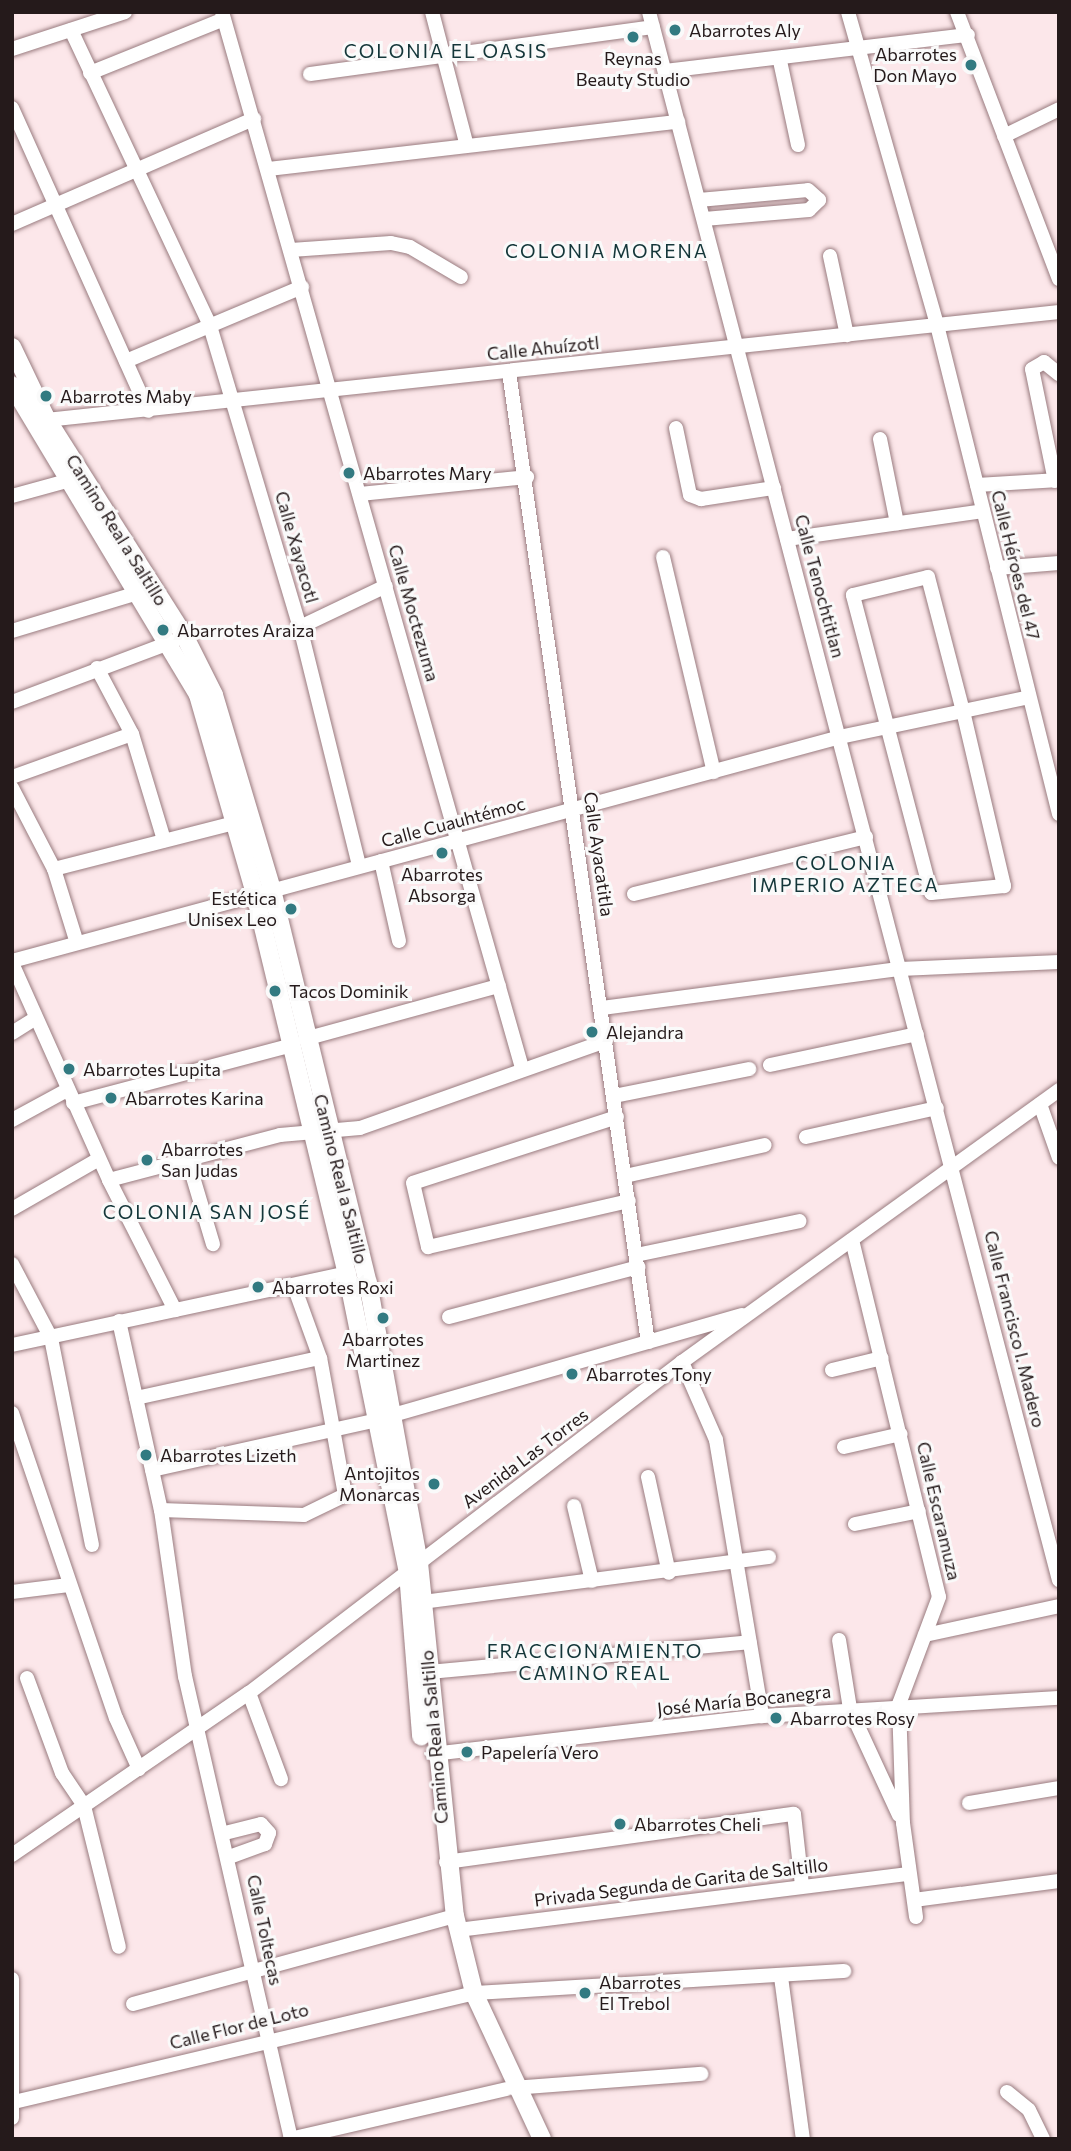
<!DOCTYPE html>
<html>
<head>
<meta charset="utf-8">
<style>
  body { margin:0 }
  #map { position:relative; width:1071px; height:2151px; overflow:hidden; background:#fce7ea; font-family:Commissioner,sans-serif }
  div>[style] { position:absolute }
  .roads { filter:drop-shadow(0 0 2px #997b7f) drop-shadow(0 0 2px #997b7f) }
  .minor>* { height:14px; margin:-7px; padding:0 7px; transform-origin:7px; border-radius:7px; background:#fff }
  .tertiary>* { height:18px; margin:-9px; padding:0 9px; transform-origin:9px; border-radius:9px; background:#fff }
  .dots>* { width:19px; height:19px; translate:-50% -50%; box-sizing:border-box; border:4px solid #fafafa; border-radius:50% }
  span { translate:-50% -50%; white-space:nowrap; text-align:center; line-height:1.15; -webkit-text-stroke:6px #fafafa; paint-order:stroke }
  .poi-label { font-size:18px; color:#251a1b }
  .left { translate:0 -50%; text-align:left }
  .right { translate:-100% -50%; text-align:right }
  .street-label { font-size:18px; color:#251a1b }
  .neighbourhood-label { font-size:19px; color:#143639; letter-spacing:2px }
  .frame { position:absolute; inset:0; border:14px solid #251a1b; pointer-events:none }
</style>
</head>
<body>
<div id="map">
  <div class="roads">
    <div class="minor">
      <div style="left:222px;top:12px;width:1098px;rotate:74.14deg"></div>
      <div style="left:432px;top:12px;width:138px;rotate:75.4deg"></div>
      <div style="left:649px;top:12px;width:1621px;rotate:75.35deg"></div>
      <div style="left:848px;top:12px;width:325px;rotate:74.1deg"></div>
      <div style="left:937px;top:325px;width:504px;rotate:75.99deg"></div>
      <div style="left:957px;top:12px;width:286px;rotate:69.1deg"></div>
      <div style="left:71px;top:30px;width:327px;rotate:64.8deg"></div>
      <div style="left:210px;top:326px;width:314px;rotate:73.4deg"></div>
      <div style="left:300px;top:627px;width:246px;rotate:76.1deg"></div>
      <div style="left:12px;top:49px;width:119px;rotate:-18.1deg"></div>
      <div style="left:780px;top:61px;width:86px;rotate:77.9deg"></div>
      <div style="left:665px;top:71px;width:305px;rotate:-6.8deg"></div>
      <div style="left:90px;top:73px;width:144px;rotate:-21.9deg"></div>
      <div style="left:310px;top:74px;width:346px;rotate:-7.8deg"></div>
      <div style="left:12px;top:108px;width:332px;rotate:65.8deg"></div>
      <div style="left:1004px;top:136px;width:61px;rotate:-26.1deg"></div>
      <div style="left:269px;top:169px;width:412px;rotate:-6.6deg"></div>
      <div style="left:699px;top:200px;width:109px;rotate:-5.2deg"></div>
      <div style="left:808px;top:190px;width:15px;rotate:42deg"></div>
      <div style="left:819px;top:200px;width:14px;rotate:135deg"></div>
      <div style="left:809px;top:210px;width:105px;rotate:175.1deg"></div>
      <div style="left:12px;top:224px;width:264px;rotate:-23.5deg"></div>
      <div style="left:291px;top:250px;width:100px;rotate:-4deg"></div>
      <div style="left:391px;top:243px;width:19px;rotate:12deg"></div>
      <div style="left:410px;top:247px;width:59px;rotate:30.5deg"></div>
      <div style="left:830px;top:256px;width:81px;rotate:77.9deg"></div>
      <div style="left:126px;top:361px;width:191px;rotate:-22.8deg"></div>
      <div style="left:509px;top:372px;width:980px;rotate:81.85deg"></div>
      <div style="left:37px;top:421px;width:1028px;rotate:-6.09deg"></div>
      <div style="left:676px;top:428px;width:68px;rotate:78.2deg"></div>
      <div style="left:690px;top:495px;width:12px;rotate:20deg"></div>
      <div style="left:701px;top:499px;width:74px;rotate:-8.6deg"></div>
      <div style="left:880px;top:439px;width:86px;rotate:78.6deg"></div>
      <div style="left:1055px;top:481px;width:114px;rotate:-101.6deg"></div>
      <div style="left:1032px;top:369px;width:14px;rotate:-30deg"></div>
      <div style="left:1044px;top:362px;width:19px;rotate:39deg"></div>
      <div style="left:977px;top:485px;width:82px;rotate:-3.5deg"></div>
      <div style="left:360px;top:494px;width:168px;rotate:-5.8deg"></div>
      <div style="left:12px;top:496px;width:68px;rotate:-15.3deg"></div>
      <div style="left:787px;top:539px;width:198px;rotate:-8.1deg"></div>
      <div style="left:663px;top:557px;width:221px;rotate:76.7deg"></div>
      <div style="left:997px;top:568px;width:62px;rotate:-4.6deg"></div>
      <div style="left:928px;top:577px;width:138px;rotate:75.4deg"></div>
      <div style="left:963px;top:711px;width:180px;rotate:76.8deg"></div>
      <div style="left:1004px;top:886px;width:73px;rotate:174.5deg"></div>
      <div style="left:931px;top:893px;width:308px;rotate:-104.7deg"></div>
      <div style="left:853px;top:595px;width:77px;rotate:-13.5deg"></div>
      <div style="left:300px;top:627px;width:95px;rotate:-25.5deg"></div>
      <div style="left:12px;top:631px;width:132px;rotate:-16.8deg"></div>
      <div style="left:97px;top:668px;width:75px;rotate:62.1deg"></div>
      <div style="left:132px;top:734px;width:111px;rotate:73.2deg"></div>
      <div style="left:12px;top:702px;width:173px;rotate:-20.6deg"></div>
      <div style="left:12px;top:777px;width:127px;rotate:-19.7deg"></div>
      <div style="left:12px;top:788px;width:91px;rotate:62.6deg"></div>
      <div style="left:54px;top:869px;width:74px;rotate:72.8deg"></div>
      <div style="left:381px;top:861px;width:82px;rotate:77.3deg"></div>
      <div style="left:54px;top:869px;width:187px;rotate:-14.3deg"></div>
      <div style="left:634px;top:894px;width:239px;rotate:-13.8deg"></div>
      <div style="left:12px;top:961px;width:858px;rotate:-15.14deg"></div>
      <div style="left:840px;top:737px;width:193px;rotate:-11.9deg"></div>
      <div style="left:12px;top:963px;width:238px;rotate:65.9deg"></div>
      <div style="left:109px;top:1180px;width:146px;rotate:63.1deg"></div>
      <div style="left:602px;top:1008px;width:301px;rotate:-7.5deg"></div>
      <div style="left:900px;top:969px;width:159px;rotate:-2.5deg"></div>
      <div style="left:12px;top:1033px;width:28px;rotate:-32deg"></div>
      <div style="left:305px;top:1039px;width:201px;rotate:-15.3deg"></div>
      <div style="left:770px;top:1065px;width:150px;rotate:-11.9deg"></div>
      <div style="left:614px;top:1096px;width:138px;rotate:-11.3deg"></div>
      <div style="left:73px;top:1103px;width:227px;rotate:-14.8deg"></div>
      <div style="left:1040px;top:1104px;width:57px;rotate:70.6deg"></div>
      <div style="left:617px;top:1117px;width:214px;rotate:162.1deg"></div>
      <div style="left:413px;top:1183px;width:66px;rotate:76.8deg"></div>
      <div style="left:428px;top:1247px;width:206px;rotate:-12.9deg"></div>
      <div style="left:12px;top:1120px;width:63px;rotate:-28.6deg"></div>
      <div style="left:806px;top:1137px;width:134px;rotate:-12.5deg"></div>
      <div style="left:187px;top:1157px;width:91px;rotate:73.4deg"></div>
      <div style="left:625px;top:1176px;width:143px;rotate:-12.5deg"></div>
      <div style="left:109px;top:1180px;width:177px;rotate:-14.7deg"></div>
      <div style="left:280px;top:1135px;width:80px;rotate:-5deg"></div>
      <div style="left:360px;top:1128px;width:261px;rotate:-19.5deg"></div>
      <div style="left:12px;top:1209px;width:100px;rotate:-29.9deg"></div>
      <div style="left:852px;top:1240px;width:367px;rotate:76.3deg"></div>
      <div style="left:939px;top:1597px;width:114px;rotate:110.5deg"></div>
      <div style="left:899px;top:1704px;width:119px;rotate:88.1deg"></div>
      <div style="left:903px;top:1823px;width:95px;rotate:82.1deg"></div>
      <div style="left:636px;top:1255px;width:167px;rotate:-11.7deg"></div>
      <div style="left:12px;top:1264px;width:84px;rotate:62.2deg"></div>
      <div style="left:51px;top:1338px;width:211px;rotate:78.8deg"></div>
      <div style="left:449px;top:1317px;width:196px;rotate:-14.8deg"></div>
      <div style="left:119px;top:1321px;width:194px;rotate:77.5deg"></div>
      <div style="left:161px;top:1510px;width:168px;rotate:81.8deg"></div>
      <div style="left:185px;top:1676px;width:475px;rotate:77.1deg"></div>
      <div style="left:12px;top:1345px;width:343px;rotate:-12.1deg"></div>
      <div style="left:682px;top:1362px;width:85px;rotate:66.4deg"></div>
      <div style="left:716px;top:1440px;width:280px;rotate:80.5deg"></div>
      <div style="left:832px;top:1370px;width:51px;rotate:-13.5deg"></div>
      <div style="left:136px;top:1398px;width:188px;rotate:-12.3deg"></div>
      <div style="left:12px;top:1413px;width:322px;rotate:71.2deg"></div>
      <div style="left:116px;top:1718px;width:56px;rotate:65.7deg"></div>
      <div style="left:393px;top:1415px;width:363px;rotate:-16deg"></div>
      <div style="left:844px;top:1447px;width:58px;rotate:-12.8deg"></div>
      <div style="left:152px;top:1470px;width:231px;rotate:-12.5deg"></div>
      <div style="left:648px;top:1477px;width:98px;rotate:77.7deg"></div>
      <div style="left:574px;top:1506px;width:77px;rotate:76.5deg"></div>
      <div style="left:161px;top:1510px;width:143px;rotate:2deg"></div>
      <div style="left:304px;top:1515px;width:46px;rotate:-26deg"></div>
      <div style="left:345px;top:1495px;width:139px;rotate:-100.3deg"></div>
      <div style="left:320px;top:1358px;width:77px;rotate:-109.9deg"></div>
      <div style="left:855px;top:1524px;width:65px;rotate:-11.5deg"></div>
      <div style="left:12px;top:1592px;width:57px;rotate:-7deg"></div>
      <div style="left:415px;top:1603px;width:357px;rotate:-7.4deg"></div>
      <div style="left:925px;top:1635px;width:137px;rotate:-12.2deg"></div>
      <div style="left:839px;top:1640px;width:70px;rotate:80.9deg"></div>
      <div style="left:850px;top:1709px;width:117px;rotate:65.2deg"></div>
      <div style="left:429px;top:1672px;width:322px;rotate:-5.3deg"></div>
      <div style="left:27px;top:1678px;width:101px;rotate:69.8deg"></div>
      <div style="left:62px;top:1773px;width:40px;rotate:56deg"></div>
      <div style="left:84px;top:1806px;width:145px;rotate:76.1deg"></div>
      <div style="left:249px;top:1693px;width:92px;rotate:69.6deg"></div>
      <div style="left:433px;top:1754px;width:331px;rotate:-6.6deg"></div>
      <div style="left:762px;top:1716px;width:298px;rotate:-3.5deg"></div>
      <div style="left:969px;top:1803px;width:91px;rotate:-9.5deg"></div>
      <div style="left:225px;top:1833px;width:37px;rotate:-14deg"></div>
      <div style="left:261px;top:1824px;width:12px;rotate:48deg"></div>
      <div style="left:269px;top:1833px;width:12px;rotate:110deg"></div>
      <div style="left:265px;top:1844px;width:37px;rotate:160deg"></div>
      <div style="left:12px;top:1855px;width:287px;rotate:-34.4deg"></div>
      <div style="left:249px;top:1693px;width:545px;rotate:-37.4deg"></div>
      <div style="left:682px;top:1362px;width:465px;rotate:-35.8deg"></div>
      <div style="left:446px;top:1862px;width:351px;rotate:-7.9deg"></div>
      <div style="left:794px;top:1814px;width:71px;rotate:83.6deg"></div>
      <div style="left:914px;top:1900px;width:146px;rotate:-7.5deg"></div>
      <div style="left:458px;top:1930px;width:454px;rotate:-7.1deg"></div>
      <div style="left:781px;top:1977px;width:163px;rotate:82.3deg"></div>
      <div style="left:12px;top:1979px;width:139px;rotate:90deg"></div>
      <div style="left:133px;top:2004px;width:327px;rotate:-15.3deg"></div>
      <div style="left:513px;top:2088px;width:189px;rotate:-4.3deg"></div>
      <div style="left:1007px;top:2092px;width:28px;rotate:39deg"></div>
      <div style="left:1029px;top:2110px;width:32px;rotate:64deg"></div>
      <div style="left:14px;top:2102px;width:473px;rotate:-13.3deg"></div>
      <div style="left:474px;top:1993px;width:371px;rotate:-3.4deg"></div>
      <div style="left:290px;top:2139px;width:222px;rotate:-13deg"></div>
    </div>
    <div class="tertiary">
      <div style="left:12px;top:347px;width:79px;rotate:64.4deg"></div>
      <div style="left:46px;top:418px;width:259px;rotate:57.6deg"></div>
      <div style="left:185px;top:637px;width:65px;rotate:63.4deg"></div>
      <div style="left:214px;top:695px;width:203px;rotate:73.4deg"></div>
      <div style="left:272px;top:890px;width:405px;rotate:76.3deg"></div>
      <div style="left:368px;top:1283px;width:285px;rotate:79.7deg"></div>
      <div style="left:419px;top:1563px;width:355px;rotate:84.2deg"></div>
      <div style="left:455px;top:1916px;width:79px;rotate:76.1deg"></div>
      <div style="left:474px;top:1993px;width:161px;rotate:65deg"></div>
      <div style="left:12px;top:385px;width:362px;rotate:59deg"></div>
      <div style="left:198px;top:695px;width:207px;rotate:74deg"></div>
      <div style="left:255px;top:894px;width:390px;rotate:76.4deg"></div>
      <div style="left:347px;top:1273px;width:306px;rotate:78.5deg"></div>
      <div style="left:408px;top:1573px;width:164px;rotate:85.4deg"></div>
    </div>
  </div>
  <div class="dots">
    <div style="left:675px;top:30px;background:#327a81"></div>
    <div style="left:633px;top:37px;background:#327a81"></div>
    <div style="left:971px;top:65px;background:#327a81"></div>
    <div style="left:46px;top:396px;background:#327a81"></div>
    <div style="left:349px;top:473px;background:#327a81"></div>
    <div style="left:163px;top:630px;background:#327a81"></div>
    <div style="left:442px;top:853px;background:#327a81"></div>
    <div style="left:291px;top:909px;background:#327a81"></div>
    <div style="left:275px;top:991px;background:#327a81"></div>
    <div style="left:592px;top:1032px;background:#327a81"></div>
    <div style="left:69px;top:1069px;background:#327a81"></div>
    <div style="left:111px;top:1098px;background:#327a81"></div>
    <div style="left:147px;top:1160px;background:#327a81"></div>
    <div style="left:258px;top:1287px;background:#327a81"></div>
    <div style="left:383px;top:1318px;background:#327a81"></div>
    <div style="left:572px;top:1374px;background:#327a81"></div>
    <div style="left:146px;top:1455px;background:#327a81"></div>
    <div style="left:434px;top:1484px;background:#327a81"></div>
    <div style="left:776px;top:1718px;background:#327a81"></div>
    <div style="left:467px;top:1752px;background:#327a81"></div>
    <div style="left:620px;top:1824px;background:#327a81"></div>
    <div style="left:585px;top:1993px;background:#327a81"></div>
  </div>
  <div class="poi-label">
    <span class="left" style="left:689px;top:30px">Abarrotes Aly</span>
    <span class="right" style="left:957px;top:65px">Abarrotes<br>Don Mayo</span>
    <span style="left:633px;top:69px">Reynas<br>Beauty Studio</span>
    <span class="left" style="left:60px;top:396px">Abarrotes Maby</span>
    <span class="left" style="left:363px;top:473px">Abarrotes Mary</span>
    <span class="left" style="left:177px;top:630px">Abarrotes Araiza</span>
    <span style="left:442px;top:885px">Abarrotes<br>Absorga</span>
    <span class="right" style="left:277px;top:909px">Estética<br>Unisex Leo</span>
    <span class="left" style="left:289px;top:991px">Tacos Dominik</span>
    <span class="left" style="left:606px;top:1032px">Alejandra</span>
    <span class="left" style="left:83px;top:1069px">Abarrotes Lupita</span>
    <span class="left" style="left:125px;top:1098px">Abarrotes Karina</span>
    <span class="left" style="left:161px;top:1160px">Abarrotes<br>San Judas</span>
    <span class="left" style="left:272px;top:1287px">Abarrotes Roxi</span>
    <span style="left:383px;top:1350px">Abarrotes<br>Martinez</span>
    <span class="left" style="left:586px;top:1374px">Abarrotes Tony</span>
    <span class="left" style="left:160px;top:1455px">Abarrotes Lizeth</span>
    <span class="right" style="left:420px;top:1484px">Antojitos<br>Monarcas</span>
    <span class="left" style="left:790px;top:1718px">Abarrotes Rosy</span>
    <span class="left" style="left:481px;top:1752px">Papelería Vero</span>
    <span class="left" style="left:634px;top:1824px">Abarrotes Cheli</span>
    <span class="left" style="left:599px;top:1993px">Abarrotes<br>El Trebol</span>
  </div>
  <div class="street-label">
    <span style="left:543px;top:348px;rotate:-6deg">Calle Ahuízotl</span>
    <span style="left:117px;top:530px;rotate:58deg">Camino Real a Saltillo</span>
    <span style="left:297px;top:547px;rotate:74deg">Calle Xayacotl</span>
    <span style="left:1016px;top:565px;rotate:76deg">Calle Héroes del 47</span>
    <span style="left:820px;top:586px;rotate:75deg">Calle Tenochtitlan</span>
    <span style="left:414px;top:613px;rotate:74deg">Calle Moctezuma</span>
    <span style="left:453px;top:822px;rotate:-15deg">Calle Cuauhtémoc</span>
    <span style="left:599px;top:854px;rotate:82deg">Calle Ayacatitla</span>
    <span style="left:341px;top:1179px;rotate:76deg">Camino Real a Saltillo</span>
    <span style="left:1015px;top:1329px;rotate:76deg">Calle Francisco I. Madero</span>
    <span style="left:525px;top:1458px;rotate:-37deg">Avenida Las Torres</span>
    <span style="left:939px;top:1511px;rotate:77deg">Calle Escaramuza</span>
    <span style="left:744px;top:1700px;rotate:-6deg">José María Bocanegra</span>
    <span style="left:434px;top:1737px;rotate:-95deg">Camino Real a Saltillo</span>
    <span style="left:681px;top:1882px;rotate:-7deg">Privada Segunda de Garita de Saltillo</span>
    <span style="left:265px;top:1930px;rotate:78deg">Calle Toltecas</span>
    <span style="left:239px;top:2026px;rotate:-14deg">Calle Flor de Loto</span>
  </div>
  <div class="neighbourhood-label">
    <span style="left:446px;top:51px">COLONIA EL OASIS</span>
    <span style="left:607px;top:251px">COLONIA MORENA</span>
    <span style="left:846px;top:874px">COLONIA<br>IMPERIO AZTECA</span>
    <span style="left:207px;top:1212px">COLONIA SAN JOSÉ</span>
    <span style="left:595px;top:1662px">FRACCIONAMIENTO<br>CAMINO REAL</span>
  </div>
  <div class="frame"></div>
</div>
</body>
</html>
